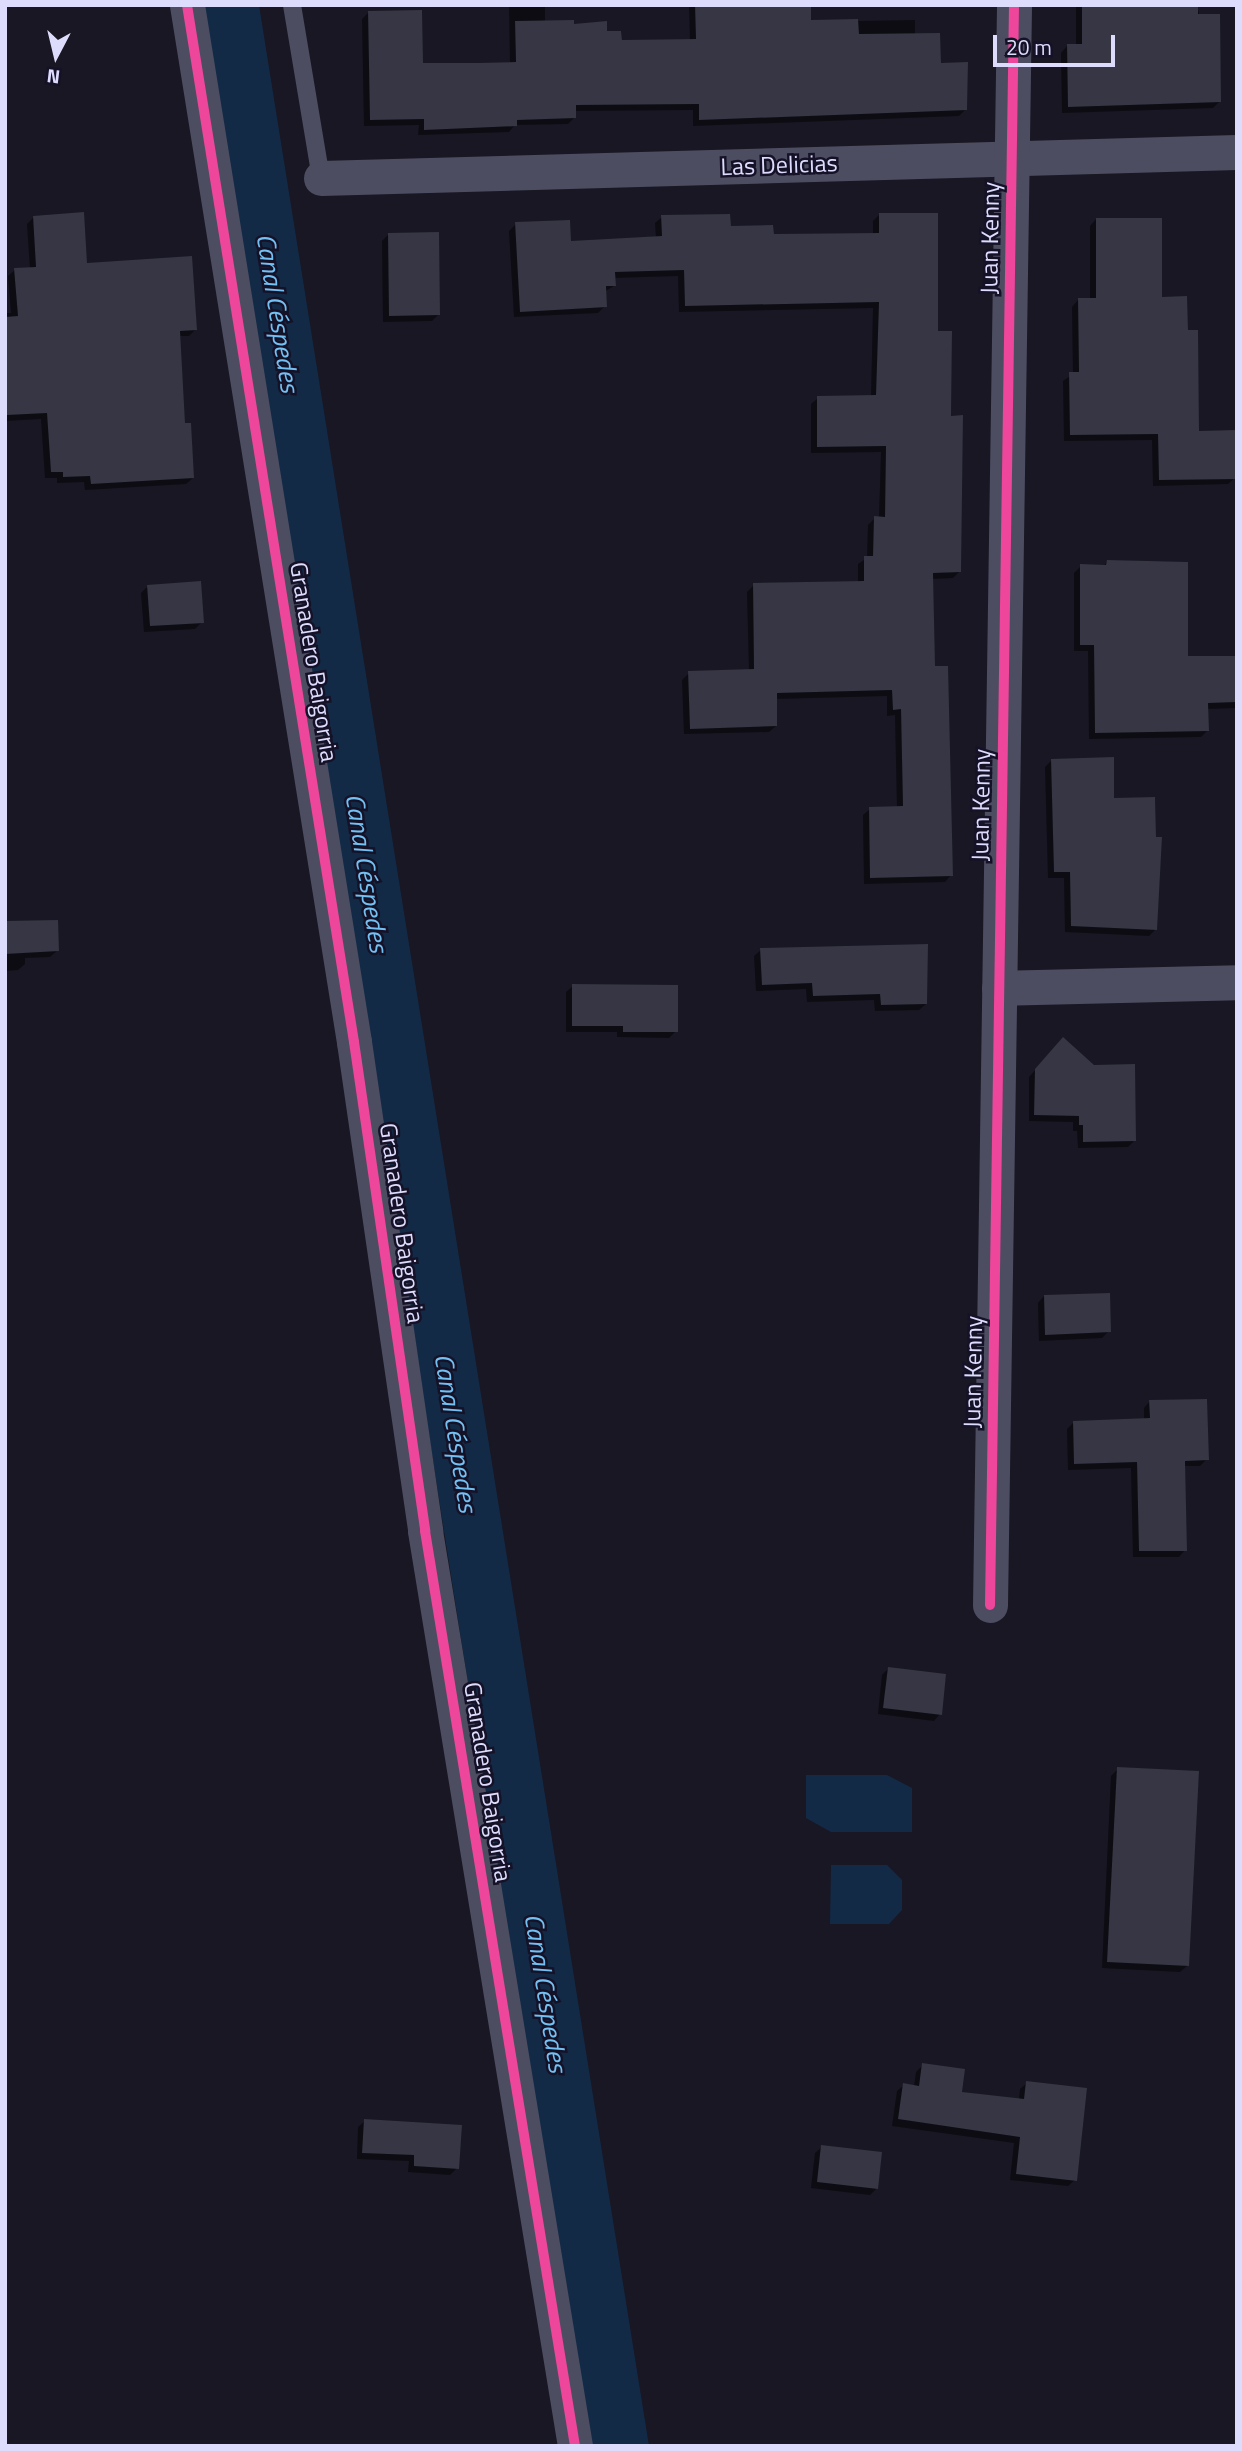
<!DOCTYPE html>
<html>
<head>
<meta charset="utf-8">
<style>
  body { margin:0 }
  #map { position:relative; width:1242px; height:2451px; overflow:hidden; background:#181723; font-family:"Titillium Web",sans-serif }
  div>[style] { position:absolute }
  .water>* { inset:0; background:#132a46 }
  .shadow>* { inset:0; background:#0007 }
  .building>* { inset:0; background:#363644 }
  .lane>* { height:18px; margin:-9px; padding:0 9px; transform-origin:9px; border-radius:9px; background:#4d4d62 }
  .street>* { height:35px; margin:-17.5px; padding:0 17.5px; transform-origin:17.5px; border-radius:17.5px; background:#4d4d62 }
  .cycleway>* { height:10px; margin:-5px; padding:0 5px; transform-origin:5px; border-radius:5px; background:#ed469a }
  span { translate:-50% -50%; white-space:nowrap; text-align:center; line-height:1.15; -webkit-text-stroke:5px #151228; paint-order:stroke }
  .street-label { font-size:24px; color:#dddcfc }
  .water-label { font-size:26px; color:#73c0f3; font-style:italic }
  .frame { position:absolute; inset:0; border:7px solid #dddcfc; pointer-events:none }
  .north { position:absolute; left:21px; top:21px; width:70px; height:70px; -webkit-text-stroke:5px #151228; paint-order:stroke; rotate:187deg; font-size:19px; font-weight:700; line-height:28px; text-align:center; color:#dddcfc }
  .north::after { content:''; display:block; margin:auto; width:24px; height:32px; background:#dddcfc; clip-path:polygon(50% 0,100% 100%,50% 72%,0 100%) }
  .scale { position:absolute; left:993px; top:35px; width:122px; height:32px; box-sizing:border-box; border:4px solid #dddcfc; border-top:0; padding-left:9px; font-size:21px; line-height:24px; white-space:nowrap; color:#dddcfc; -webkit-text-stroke:5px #151228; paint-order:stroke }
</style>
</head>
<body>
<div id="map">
  <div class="water">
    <div style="clip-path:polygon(199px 5px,259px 5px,649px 2446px,588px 2446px,367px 1041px)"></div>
    <div style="clip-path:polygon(806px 1775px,887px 1775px,912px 1788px,912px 1832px,831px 1832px,806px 1818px)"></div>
    <div style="clip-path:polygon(831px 1865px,887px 1865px,902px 1880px,902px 1910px,889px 1924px,830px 1924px)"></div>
  </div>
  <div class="shadow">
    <div style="clip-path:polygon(509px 5px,545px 5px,545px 22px,605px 33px,620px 42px,690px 41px,689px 5px,809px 5px,809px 22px,915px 20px,915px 35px,940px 64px,965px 110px,959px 116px,693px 126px,693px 110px,574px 111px,575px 117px,568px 124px,515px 125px,509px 132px,418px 135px,419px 125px,364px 126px,362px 19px,369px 12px,421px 65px,510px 64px)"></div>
    <div style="clip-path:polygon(1076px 5px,1197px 5px,1219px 102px,1213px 108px,1062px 113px,1061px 53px,1067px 46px,1076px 46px)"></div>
    <div style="clip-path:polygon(879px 215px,936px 332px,949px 417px,959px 572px,953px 578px,932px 579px,934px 668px,951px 875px,945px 882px,864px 884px,863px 815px,870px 809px,897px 808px,895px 715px,887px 716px,887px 696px,775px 699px,776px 726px,769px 732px,684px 734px,682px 680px,689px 673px,749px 671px,747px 592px,754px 585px,858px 583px,858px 564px,867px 558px,868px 525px,875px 518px,879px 518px,881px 452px,811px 453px,811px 404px,818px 398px,871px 397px,873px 308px,679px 312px,678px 276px,613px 278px,614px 286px,604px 292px,605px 306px,598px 313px,514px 317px,509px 231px,516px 224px,569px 243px,656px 238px,655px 223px,662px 217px,772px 235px,873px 235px,873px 221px)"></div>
    <div style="clip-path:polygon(33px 218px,86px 265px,196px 329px,189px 336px,178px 336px,184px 425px,193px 478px,186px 484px,85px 490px,84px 482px,57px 483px,57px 478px,45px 478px,41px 419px,5px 421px,5px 313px,11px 313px,8px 276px,15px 270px,30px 269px,27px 224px)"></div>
    <div style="clip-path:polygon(1096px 219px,1187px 332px,1197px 433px,1235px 478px,1228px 484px,1153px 486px,1152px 440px,1064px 441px,1063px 381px,1073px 374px,1072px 307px,1078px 300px,1090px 300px,1090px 226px)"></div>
    <div style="clip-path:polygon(388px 235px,439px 314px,432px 321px,383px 322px,382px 241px)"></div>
    <div style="clip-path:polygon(1107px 562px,1186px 658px,1237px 657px,1237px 708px,1206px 709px,1207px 731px,1201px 737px,1089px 739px,1088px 651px,1074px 651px,1074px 573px,1081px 566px,1103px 567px)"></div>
    <div style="clip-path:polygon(147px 587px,202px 622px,195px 629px,144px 632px,141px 593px)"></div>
    <div style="clip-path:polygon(1052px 760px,1112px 800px,1155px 930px,1149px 936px,1065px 932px,1064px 878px,1048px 878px,1045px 767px)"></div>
    <div style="clip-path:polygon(5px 923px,57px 951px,50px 957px,25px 958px,25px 964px,18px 970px,5px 971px)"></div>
    <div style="clip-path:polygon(761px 950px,926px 1004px,919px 1010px,875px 1011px,874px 1000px,807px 1002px,806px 989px,756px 991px,754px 956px)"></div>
    <div style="clip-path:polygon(573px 986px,676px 1031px,669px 1038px,617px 1037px,617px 1032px,566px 1032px,566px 992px)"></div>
    <div style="clip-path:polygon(1057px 1046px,1134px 1141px,1128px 1147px,1078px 1148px,1077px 1131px,1073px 1131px,1073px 1122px,1029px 1121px,1029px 1077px)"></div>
    <div style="clip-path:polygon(1044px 1296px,1109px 1331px,1102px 1338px,1039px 1341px,1038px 1303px)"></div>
    <div style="clip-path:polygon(1150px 1401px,1207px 1459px,1200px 1466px,1183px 1466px,1185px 1550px,1179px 1557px,1133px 1557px,1131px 1468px,1068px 1470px,1067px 1429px,1074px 1422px,1144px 1420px,1144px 1408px)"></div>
    <div style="clip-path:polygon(888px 1669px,940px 1714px,934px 1721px,878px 1714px,882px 1675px)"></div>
    <div style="clip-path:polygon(1118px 1769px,1187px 1966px,1180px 1972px,1102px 1968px,1111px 1776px)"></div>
    <div style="clip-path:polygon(923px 2065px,960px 2093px,1019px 2100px,1020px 2089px,1027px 2083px,1075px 2180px,1068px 2186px,1010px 2180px,1014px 2143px,892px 2126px,897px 2091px,904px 2085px,914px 2087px,916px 2072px)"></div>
    <div style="clip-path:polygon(365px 2121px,457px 2168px,450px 2175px,408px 2172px,409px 2161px,357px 2159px,358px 2127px)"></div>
    <div style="clip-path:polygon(822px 2147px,877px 2188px,870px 2195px,811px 2188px,815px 2153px)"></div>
  </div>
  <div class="building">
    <div style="clip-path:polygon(695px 5px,811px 5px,811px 20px,858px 19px,859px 34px,940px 33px,941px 63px,968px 62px,967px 110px,699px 120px,699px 104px,576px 105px,576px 118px,517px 120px,517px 126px,424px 130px,424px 119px,370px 120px,368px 11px,422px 10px,423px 63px,478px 63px,516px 62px,515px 21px,574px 20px,574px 24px,607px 21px,607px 31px,621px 31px,622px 40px,696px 39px)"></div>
    <div style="clip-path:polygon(1082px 5px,1198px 5px,1198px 14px,1220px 14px,1221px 102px,1068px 107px,1067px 44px,1082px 44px)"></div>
    <div style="clip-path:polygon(84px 212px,87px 263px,192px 256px,197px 330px,180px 331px,185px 423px,191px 423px,194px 478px,91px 484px,90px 476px,63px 477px,63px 472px,51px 472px,47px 413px,7px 415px,5px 317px,18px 316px,14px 268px,36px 267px,33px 216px)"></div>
    <div style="clip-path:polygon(879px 213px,938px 213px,938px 331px,952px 331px,951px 416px,963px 415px,961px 572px,933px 573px,935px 666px,948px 666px,953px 876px,870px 878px,869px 807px,903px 806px,901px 709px,893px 710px,892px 690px,777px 693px,777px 726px,690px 729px,688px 671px,754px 669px,753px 583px,864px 581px,864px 556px,873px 556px,874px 516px,885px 517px,886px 446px,817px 447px,817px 396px,876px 395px,879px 302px,685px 306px,684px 270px,615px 272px,616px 286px,606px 286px,607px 307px,520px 312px,515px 222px,570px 220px,571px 241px,662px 236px,661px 215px,730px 214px,731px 226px,773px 225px,774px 234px,879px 233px)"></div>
    <div style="clip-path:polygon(1096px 218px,1162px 218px,1162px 297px,1187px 296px,1188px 330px,1198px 330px,1199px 431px,1236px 430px,1237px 479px,1159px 480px,1158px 434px,1070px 435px,1069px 372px,1079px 372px,1078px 298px,1096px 298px)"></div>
    <div style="clip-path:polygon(439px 232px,440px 315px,389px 316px,388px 233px)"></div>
    <div style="clip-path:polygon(1107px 560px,1188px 562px,1188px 656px,1237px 656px,1237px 702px,1208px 703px,1209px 731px,1095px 733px,1094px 645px,1080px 645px,1080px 564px,1106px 565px)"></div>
    <div style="clip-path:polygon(201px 581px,204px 623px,150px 626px,147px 585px)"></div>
    <div style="clip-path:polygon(1114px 757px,1114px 798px,1155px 797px,1156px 837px,1162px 837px,1157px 930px,1071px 926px,1070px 872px,1054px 872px,1051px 759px)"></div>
    <div style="clip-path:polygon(58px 920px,59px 951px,5px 954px,5px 921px)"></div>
    <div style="clip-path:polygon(928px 944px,927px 1004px,881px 1005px,880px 994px,813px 996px,812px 983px,762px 985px,760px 948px)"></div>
    <div style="clip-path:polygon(572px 984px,678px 985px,678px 1032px,623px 1032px,623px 1026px,572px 1026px)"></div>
    <div style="clip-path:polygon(1063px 1037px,1094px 1065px,1135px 1064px,1136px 1141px,1083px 1142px,1083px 1125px,1079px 1125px,1079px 1116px,1034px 1115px,1035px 1069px)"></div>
    <div style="clip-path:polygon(1110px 1293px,1111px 1332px,1045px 1335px,1044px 1295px)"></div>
    <div style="clip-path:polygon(1207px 1399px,1209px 1460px,1185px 1461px,1187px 1551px,1139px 1551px,1137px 1462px,1074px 1464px,1073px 1421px,1150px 1418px,1149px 1400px)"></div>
    <div style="clip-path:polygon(888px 1667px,946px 1674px,942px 1715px,883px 1708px)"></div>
    <div style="clip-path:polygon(1117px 1767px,1199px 1771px,1189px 1966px,1107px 1962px)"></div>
    <div style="clip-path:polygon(922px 2063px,965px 2069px,962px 2092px,1024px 2099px,1026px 2081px,1087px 2088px,1077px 2181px,1016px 2174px,1020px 2137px,898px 2119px,903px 2083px,919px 2086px)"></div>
    <div style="clip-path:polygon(364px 2119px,462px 2125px,459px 2169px,414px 2166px,414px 2155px,362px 2153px)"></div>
    <div style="clip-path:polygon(821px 2145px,882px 2152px,878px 2189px,817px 2182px)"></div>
  </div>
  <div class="lane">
    <div style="left:292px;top:5px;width:175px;rotate:80.5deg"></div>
  </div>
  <div class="street">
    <div style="left:187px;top:5px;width:1050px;rotate:80.85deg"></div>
    <div style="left:354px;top:1042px;width:494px;rotate:81.7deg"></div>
    <div style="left:425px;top:1531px;width:927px;rotate:80.69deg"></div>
    <div style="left:321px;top:178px;width:916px;rotate:-1.63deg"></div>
    <div style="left:999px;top:988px;width:238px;rotate:-1.4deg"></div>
    <div style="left:990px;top:1605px;width:1600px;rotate:-89.14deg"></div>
  </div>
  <div class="cycleway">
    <div style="left:187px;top:5px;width:1050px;rotate:80.85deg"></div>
    <div style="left:354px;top:1042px;width:494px;rotate:81.7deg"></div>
    <div style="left:425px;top:1531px;width:927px;rotate:80.69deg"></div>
    <div style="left:990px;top:1605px;width:1600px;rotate:-89.14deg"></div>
  </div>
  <div class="street-label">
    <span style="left:779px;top:165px;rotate:-2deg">Las Delicias</span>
    <span style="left:990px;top:238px;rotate:-89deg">Juan Kenny</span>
    <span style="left:314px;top:662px;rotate:81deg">Granadero Baigorria</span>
    <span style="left:981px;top:805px;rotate:-89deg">Juan Kenny</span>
    <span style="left:402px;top:1223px;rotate:82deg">Granadero Baigorria</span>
    <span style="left:973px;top:1372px;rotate:-89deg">Juan Kenny</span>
    <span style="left:488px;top:1782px;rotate:81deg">Granadero Baigorria</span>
  </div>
  <div class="water-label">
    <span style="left:278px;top:313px;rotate:81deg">Canal Céspedes</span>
    <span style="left:367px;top:873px;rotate:81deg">Canal Céspedes</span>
    <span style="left:456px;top:1433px;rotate:81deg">Canal Céspedes</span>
    <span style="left:546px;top:1993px;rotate:81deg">Canal Céspedes</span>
  </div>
  <div class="frame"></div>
  <div class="north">N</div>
  <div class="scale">20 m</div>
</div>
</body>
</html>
